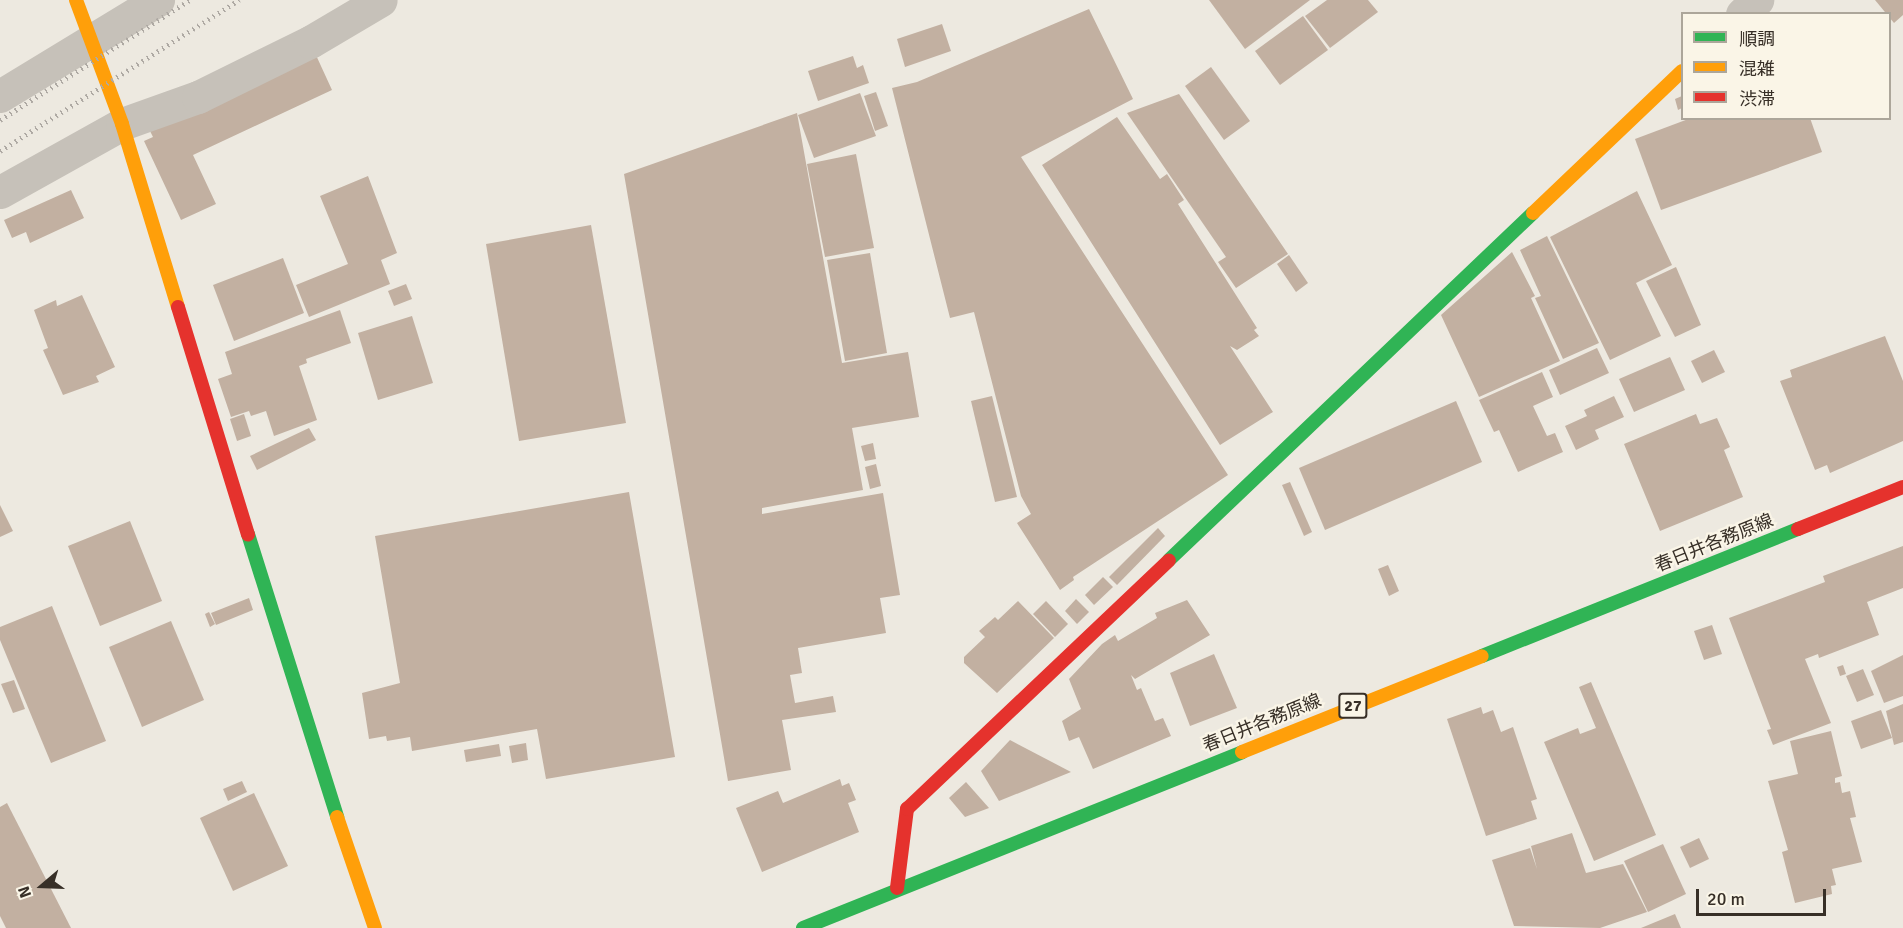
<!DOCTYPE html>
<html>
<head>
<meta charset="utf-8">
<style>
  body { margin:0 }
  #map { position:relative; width:1903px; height:928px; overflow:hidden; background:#ede9e0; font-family:Signika,"Noto Sans JP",sans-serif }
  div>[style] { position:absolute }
  .building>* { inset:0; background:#c2b0a1 }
  .street>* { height:33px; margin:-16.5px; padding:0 16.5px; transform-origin:16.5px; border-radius:16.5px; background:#c6c1b9 }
  .fast>* { height:14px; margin:-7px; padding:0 7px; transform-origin:7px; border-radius:7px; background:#30b455 }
  .slow>* { height:14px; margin:-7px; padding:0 7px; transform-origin:7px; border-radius:7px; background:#ff9f0a }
  .jam>* { height:14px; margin:-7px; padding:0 7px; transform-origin:7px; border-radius:7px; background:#e5322d }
  .rail>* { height:4.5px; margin-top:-2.25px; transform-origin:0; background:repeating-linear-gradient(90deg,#aea9a3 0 1.5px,transparent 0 6px) }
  span { translate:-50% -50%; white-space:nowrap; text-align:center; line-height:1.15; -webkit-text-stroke:4.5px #faf5e7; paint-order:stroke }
  .shield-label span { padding:2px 4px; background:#faf5e7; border:2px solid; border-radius:4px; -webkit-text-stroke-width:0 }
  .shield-label { font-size:16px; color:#372f27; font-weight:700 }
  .street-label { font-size:18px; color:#372f27 }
  .legend { position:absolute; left:1681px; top:12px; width:210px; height:108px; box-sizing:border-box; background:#faf5e7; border:2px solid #aca69a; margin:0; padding:8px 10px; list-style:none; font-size:18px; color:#372f27 }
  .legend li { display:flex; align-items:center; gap:12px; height:30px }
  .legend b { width:30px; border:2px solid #aca69a }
  .north { position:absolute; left:12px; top:856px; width:60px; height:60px; -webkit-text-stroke:4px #faf5e7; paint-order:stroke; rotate:251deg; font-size:16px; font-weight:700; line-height:24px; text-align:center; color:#372f27 }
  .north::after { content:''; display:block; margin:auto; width:21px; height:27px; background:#372f27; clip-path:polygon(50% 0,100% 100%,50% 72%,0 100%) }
  .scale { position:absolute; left:1696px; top:889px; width:130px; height:27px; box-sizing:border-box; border:3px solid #372f27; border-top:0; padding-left:8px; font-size:18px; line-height:21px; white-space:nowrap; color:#372f27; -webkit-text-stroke:4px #faf5e7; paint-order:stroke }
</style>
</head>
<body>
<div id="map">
  <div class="building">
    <div style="clip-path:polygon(1209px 0,1310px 0,1245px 49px)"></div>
    <div style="clip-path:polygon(1327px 0,1368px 0,1378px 12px,1330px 48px,1305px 16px)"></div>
    <div style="clip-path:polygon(1875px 0,1903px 0,1903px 15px,1894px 23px)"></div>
    <div style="clip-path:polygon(1089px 9px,1133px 99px,1021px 157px,1228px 475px,1073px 577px,1074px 580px,1060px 590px,1017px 523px,1031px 514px,1021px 496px,974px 312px,950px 318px,892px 88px,917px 82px)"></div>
    <div style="clip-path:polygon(1303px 16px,1328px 50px,1280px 85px,1255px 51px)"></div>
    <div style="clip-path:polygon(942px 24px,951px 51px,905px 67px,897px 39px)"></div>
    <div style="clip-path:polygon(315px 53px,332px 90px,193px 155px,216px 204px,181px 220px,144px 141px,153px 137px,149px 129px)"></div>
    <div style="clip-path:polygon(853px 56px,857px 68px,863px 65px,869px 83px,818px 101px,808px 71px)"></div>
    <div style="clip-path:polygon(1211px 67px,1250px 121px,1224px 140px,1185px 86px)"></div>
    <div style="clip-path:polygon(876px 92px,888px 126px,875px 131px,864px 96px)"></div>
    <div style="clip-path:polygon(860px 93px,876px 136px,814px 158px,798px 115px)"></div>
    <div style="clip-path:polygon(1179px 94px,1288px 254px,1236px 288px,1218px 262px,1226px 257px,1127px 113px)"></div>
    <div style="clip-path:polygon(1682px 96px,1682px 108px,1678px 110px,1675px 99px)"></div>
    <div style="clip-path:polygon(797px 113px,842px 363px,908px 352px,919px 417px,852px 428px,863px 490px,762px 508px,762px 514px,883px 493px,900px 595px,880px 598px,886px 633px,798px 648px,802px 673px,790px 675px,795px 703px,833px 696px,836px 712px,782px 720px,791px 770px,728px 781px,624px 174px)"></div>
    <div style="clip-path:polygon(1117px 117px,1160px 179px,1167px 174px,1184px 200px,1178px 204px,1257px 328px,1254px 330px,1259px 336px,1237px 350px,1230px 346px,1273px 412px,1220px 445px,1042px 165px)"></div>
    <div style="clip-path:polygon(1691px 118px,1810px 118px,1822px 152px,1661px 210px,1635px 139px)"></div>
    <div style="clip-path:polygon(856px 154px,874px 248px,825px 257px,807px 164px)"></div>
    <div style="clip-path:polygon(368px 176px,397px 253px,381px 260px,390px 284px,309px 317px,296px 285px,348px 264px,320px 196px)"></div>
    <div style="clip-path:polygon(71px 190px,84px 218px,30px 243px,26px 232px,12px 238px,4px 220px)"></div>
    <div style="clip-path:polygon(1637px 191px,1672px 265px,1636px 283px,1661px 336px,1610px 360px,1550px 237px)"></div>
    <div style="clip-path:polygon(591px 225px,626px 423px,519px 441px,486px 244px)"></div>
    <div style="clip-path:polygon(1547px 236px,1599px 343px,1563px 359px,1535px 298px,1541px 296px,1520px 250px)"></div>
    <div style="clip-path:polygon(1512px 252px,1535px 296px,1531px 298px,1560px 361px,1479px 397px,1441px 315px)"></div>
    <div style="clip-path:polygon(870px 253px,887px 353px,845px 361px,827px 260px)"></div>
    <div style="clip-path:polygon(1289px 255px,1308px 283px,1296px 292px,1277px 264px)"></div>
    <div style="clip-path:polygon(283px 258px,304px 313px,234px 341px,213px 285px)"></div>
    <div style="clip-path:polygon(1676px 267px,1701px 325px,1675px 337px,1646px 281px)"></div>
    <div style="clip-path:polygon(406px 284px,412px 299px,394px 306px,388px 291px)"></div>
    <div style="clip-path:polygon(82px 295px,115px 367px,96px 376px,99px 382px,63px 395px,43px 350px,48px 348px,34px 310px,56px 300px,57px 306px)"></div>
    <div style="clip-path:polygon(340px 310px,351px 343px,306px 359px,307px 363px,299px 366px,317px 420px,274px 436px,266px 411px,251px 416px,249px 411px,231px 417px,218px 379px,232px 374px,225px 352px)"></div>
    <div style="clip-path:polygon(412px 316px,433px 383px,378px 400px,358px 333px)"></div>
    <div style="clip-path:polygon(1885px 336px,1903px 381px,1903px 441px,1830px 473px,1827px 465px,1815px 470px,1780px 381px,1792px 377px,1790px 370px)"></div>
    <div style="clip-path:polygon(1597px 348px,1609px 373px,1560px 395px,1549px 370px)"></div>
    <div style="clip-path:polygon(1714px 350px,1725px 372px,1702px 383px,1691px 361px)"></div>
    <div style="clip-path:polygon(1670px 357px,1685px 390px,1634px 412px,1619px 379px)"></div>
    <div style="clip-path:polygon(1542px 372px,1553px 397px,1533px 406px,1547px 436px,1555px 433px,1563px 452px,1518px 472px,1499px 430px,1494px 432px,1479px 400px)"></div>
    <div style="clip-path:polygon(992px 396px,1017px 497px,995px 502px,971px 401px)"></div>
    <div style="clip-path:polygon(1614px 396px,1624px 417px,1595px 430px,1599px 439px,1576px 450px,1565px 426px,1587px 416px,1584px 410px)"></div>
    <div style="clip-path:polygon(1456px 401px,1482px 462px,1325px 530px,1299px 468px)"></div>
    <div style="clip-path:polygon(244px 414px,251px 436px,237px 441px,230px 419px)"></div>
    <div style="clip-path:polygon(1696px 414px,1700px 424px,1717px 418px,1730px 447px,1724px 450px,1743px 497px,1660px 531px,1624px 444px)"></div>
    <div style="clip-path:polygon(309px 428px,316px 440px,257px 470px,250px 456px)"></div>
    <div style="clip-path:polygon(873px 443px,876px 459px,865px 461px,861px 446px)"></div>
    <div style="clip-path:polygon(876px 464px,881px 486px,870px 489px,865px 467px)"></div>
    <div style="clip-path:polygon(1290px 482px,1312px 532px,1304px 536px,1282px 485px)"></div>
    <div style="clip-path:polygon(629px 492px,675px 757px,546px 779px,537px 729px,412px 751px,410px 737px,387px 741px,386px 736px,369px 739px,362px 693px,400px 683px,375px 536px)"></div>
    <div style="clip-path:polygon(0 505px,13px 531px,0 537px)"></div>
    <div style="clip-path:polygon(130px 521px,162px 601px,100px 626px,68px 546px)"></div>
    <div style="clip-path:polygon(1158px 528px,1165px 536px,1117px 585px,1109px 577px)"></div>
    <div style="clip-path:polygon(1903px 546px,1903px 588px,1867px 602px,1879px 635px,1819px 658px,1818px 654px,1805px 659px,1831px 723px,1773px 745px,1767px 730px,1771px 729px,1729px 618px,1825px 582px,1823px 576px)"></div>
    <div style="clip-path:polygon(1388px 565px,1399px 591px,1389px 596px,1378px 569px)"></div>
    <div style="clip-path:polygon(1103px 577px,1113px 587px,1094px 605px,1085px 595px)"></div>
    <div style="clip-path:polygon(249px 598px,253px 610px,216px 625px,211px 613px)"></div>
    <div style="clip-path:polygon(1076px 599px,1089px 612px,1077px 624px,1065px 611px)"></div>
    <div style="clip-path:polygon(1187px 600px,1210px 635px,1135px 679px,1131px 675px,1137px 690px,1141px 688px,1155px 721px,1163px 718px,1171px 736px,1093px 769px,1079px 737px,1069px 741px,1062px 721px,1081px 709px,1069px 679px,1102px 644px,1115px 635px,1118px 641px,1157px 618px,1155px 613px)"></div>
    <div style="clip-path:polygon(1018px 601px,1054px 638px,997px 693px,964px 663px,964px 657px,985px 637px,979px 631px,995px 617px,998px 620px)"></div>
    <div style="clip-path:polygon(1046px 601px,1068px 624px,1055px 637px,1033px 614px)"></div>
    <div style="clip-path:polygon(52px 606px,106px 741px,51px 763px,0 640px,0 627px)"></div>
    <div style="clip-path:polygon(209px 612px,215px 624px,210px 627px,205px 614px)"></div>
    <div style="clip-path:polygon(171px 621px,204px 700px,142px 727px,109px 647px)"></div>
    <div style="clip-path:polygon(1712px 625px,1722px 654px,1704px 660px,1694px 631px)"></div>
    <div style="clip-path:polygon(1214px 654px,1237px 708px,1190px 726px,1170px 673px)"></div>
    <div style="clip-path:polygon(1903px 655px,1903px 696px,1884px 703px,1871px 671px)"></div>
    <div style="clip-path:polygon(1843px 665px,1846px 674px,1840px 676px,1837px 667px)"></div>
    <div style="clip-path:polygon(1863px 669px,1874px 695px,1857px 702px,1846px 676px)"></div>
    <div style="clip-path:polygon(14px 680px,25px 709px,13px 713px,1px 684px)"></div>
    <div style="clip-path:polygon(1591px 682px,1656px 835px,1594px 861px,1544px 742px,1578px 728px,1580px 734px,1596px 728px,1579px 687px)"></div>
    <div style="clip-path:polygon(1903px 704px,1903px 742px,1894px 745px,1886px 711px)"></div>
    <div style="clip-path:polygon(1481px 707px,1483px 714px,1493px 710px,1501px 732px,1513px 727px,1537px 799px,1531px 801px,1537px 819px,1486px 836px,1447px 719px)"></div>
    <div style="clip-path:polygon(1881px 710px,1892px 738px,1861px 749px,1851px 721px)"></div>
    <div style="clip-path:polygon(1831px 731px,1842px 776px,1835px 778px,1835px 783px,1840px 782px,1842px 793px,1850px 791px,1856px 817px,1850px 818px,1862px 862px,1832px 869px,1836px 885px,1831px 886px,1832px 894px,1795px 903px,1782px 852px,1788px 850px,1768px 781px,1798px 774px,1790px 741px)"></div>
    <div style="clip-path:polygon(1010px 740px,1071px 772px,999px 801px,981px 771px)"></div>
    <div style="clip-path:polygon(526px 743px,528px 760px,512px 763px,509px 746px)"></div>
    <div style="clip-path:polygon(499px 744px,501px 756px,466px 762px,464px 750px)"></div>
    <div style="clip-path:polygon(840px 779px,842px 786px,849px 783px,856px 800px,848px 803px,859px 832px,762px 872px,736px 808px,778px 791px,783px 803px)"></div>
    <div style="clip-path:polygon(242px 781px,247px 792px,228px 801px,223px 789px)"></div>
    <div style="clip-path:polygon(966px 782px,989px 808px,965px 817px,949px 798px)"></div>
    <div style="clip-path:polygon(254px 793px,288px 866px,233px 891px,200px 818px)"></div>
    <div style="clip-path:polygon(7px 803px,71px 928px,6px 928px,0 916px,0 807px)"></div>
    <div style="clip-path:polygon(1572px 833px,1586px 873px,1623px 864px,1647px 912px,1600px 928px,1514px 926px,1492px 860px,1530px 848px,1537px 869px,1531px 846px)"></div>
    <div style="clip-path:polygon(1699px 838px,1709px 859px,1690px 868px,1680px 847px)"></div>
    <div style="clip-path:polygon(1663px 844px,1686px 894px,1648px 912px,1624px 861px)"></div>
    <div style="clip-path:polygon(1675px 914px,1681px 928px,1641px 928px)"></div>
  </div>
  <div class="street">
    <div style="left:1742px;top:14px;width:21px;rotate:-43deg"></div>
    <div style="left:0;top:96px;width:185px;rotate:-31.3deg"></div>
    <div style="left:0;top:192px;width:140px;rotate:-29.1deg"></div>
    <div style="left:122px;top:124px;width:81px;rotate:-19.6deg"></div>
    <div style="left:198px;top:97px;width:125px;rotate:-26.2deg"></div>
    <div style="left:310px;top:42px;width:82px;rotate:-30.6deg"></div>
  </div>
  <div class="fast">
    <div style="left:248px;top:534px;width:297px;rotate:72.5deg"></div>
    <div style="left:1169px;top:560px;width:503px;rotate:-43.63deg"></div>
    <div style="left:1482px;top:656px;width:341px;rotate:-21.9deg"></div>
    <div style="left:803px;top:928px;width:473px;rotate:-21.8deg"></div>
  </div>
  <div class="slow">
    <div style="left:76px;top:0;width:132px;rotate:69.6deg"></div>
    <div style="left:122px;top:124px;width:191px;rotate:73deg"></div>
    <div style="left:1533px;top:213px;width:206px;rotate:-43.6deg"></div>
    <div style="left:1242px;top:752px;width:258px;rotate:-21.8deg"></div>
    <div style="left:337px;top:817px;width:117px;rotate:71.1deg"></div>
  </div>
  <div class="jam">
    <div style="left:178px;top:307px;width:238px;rotate:72.9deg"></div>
    <div style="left:1798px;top:529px;width:113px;rotate:-21.8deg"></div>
    <div style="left:897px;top:888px;width:80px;rotate:-82.8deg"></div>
    <div style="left:907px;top:809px;width:361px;rotate:-43.5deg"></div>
  </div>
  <div class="rail">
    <div style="left:0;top:120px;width:225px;rotate:-32.3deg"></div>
    <div style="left:0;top:151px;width:283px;rotate:-32.3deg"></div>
  </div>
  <div class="shield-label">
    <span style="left:1353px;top:706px">27</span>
  </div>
  <div class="street-label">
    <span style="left:1714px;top:543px;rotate:-22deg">春日井各務原線</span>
    <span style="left:1262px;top:723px;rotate:-22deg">春日井各務原線</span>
  </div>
  <ul class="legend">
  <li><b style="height:8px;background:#30b455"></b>順調</li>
  <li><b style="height:8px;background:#ff9f0a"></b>混雑</li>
  <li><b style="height:8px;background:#e5322d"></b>渋滞</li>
  </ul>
  <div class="north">N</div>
  <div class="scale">20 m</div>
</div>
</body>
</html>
